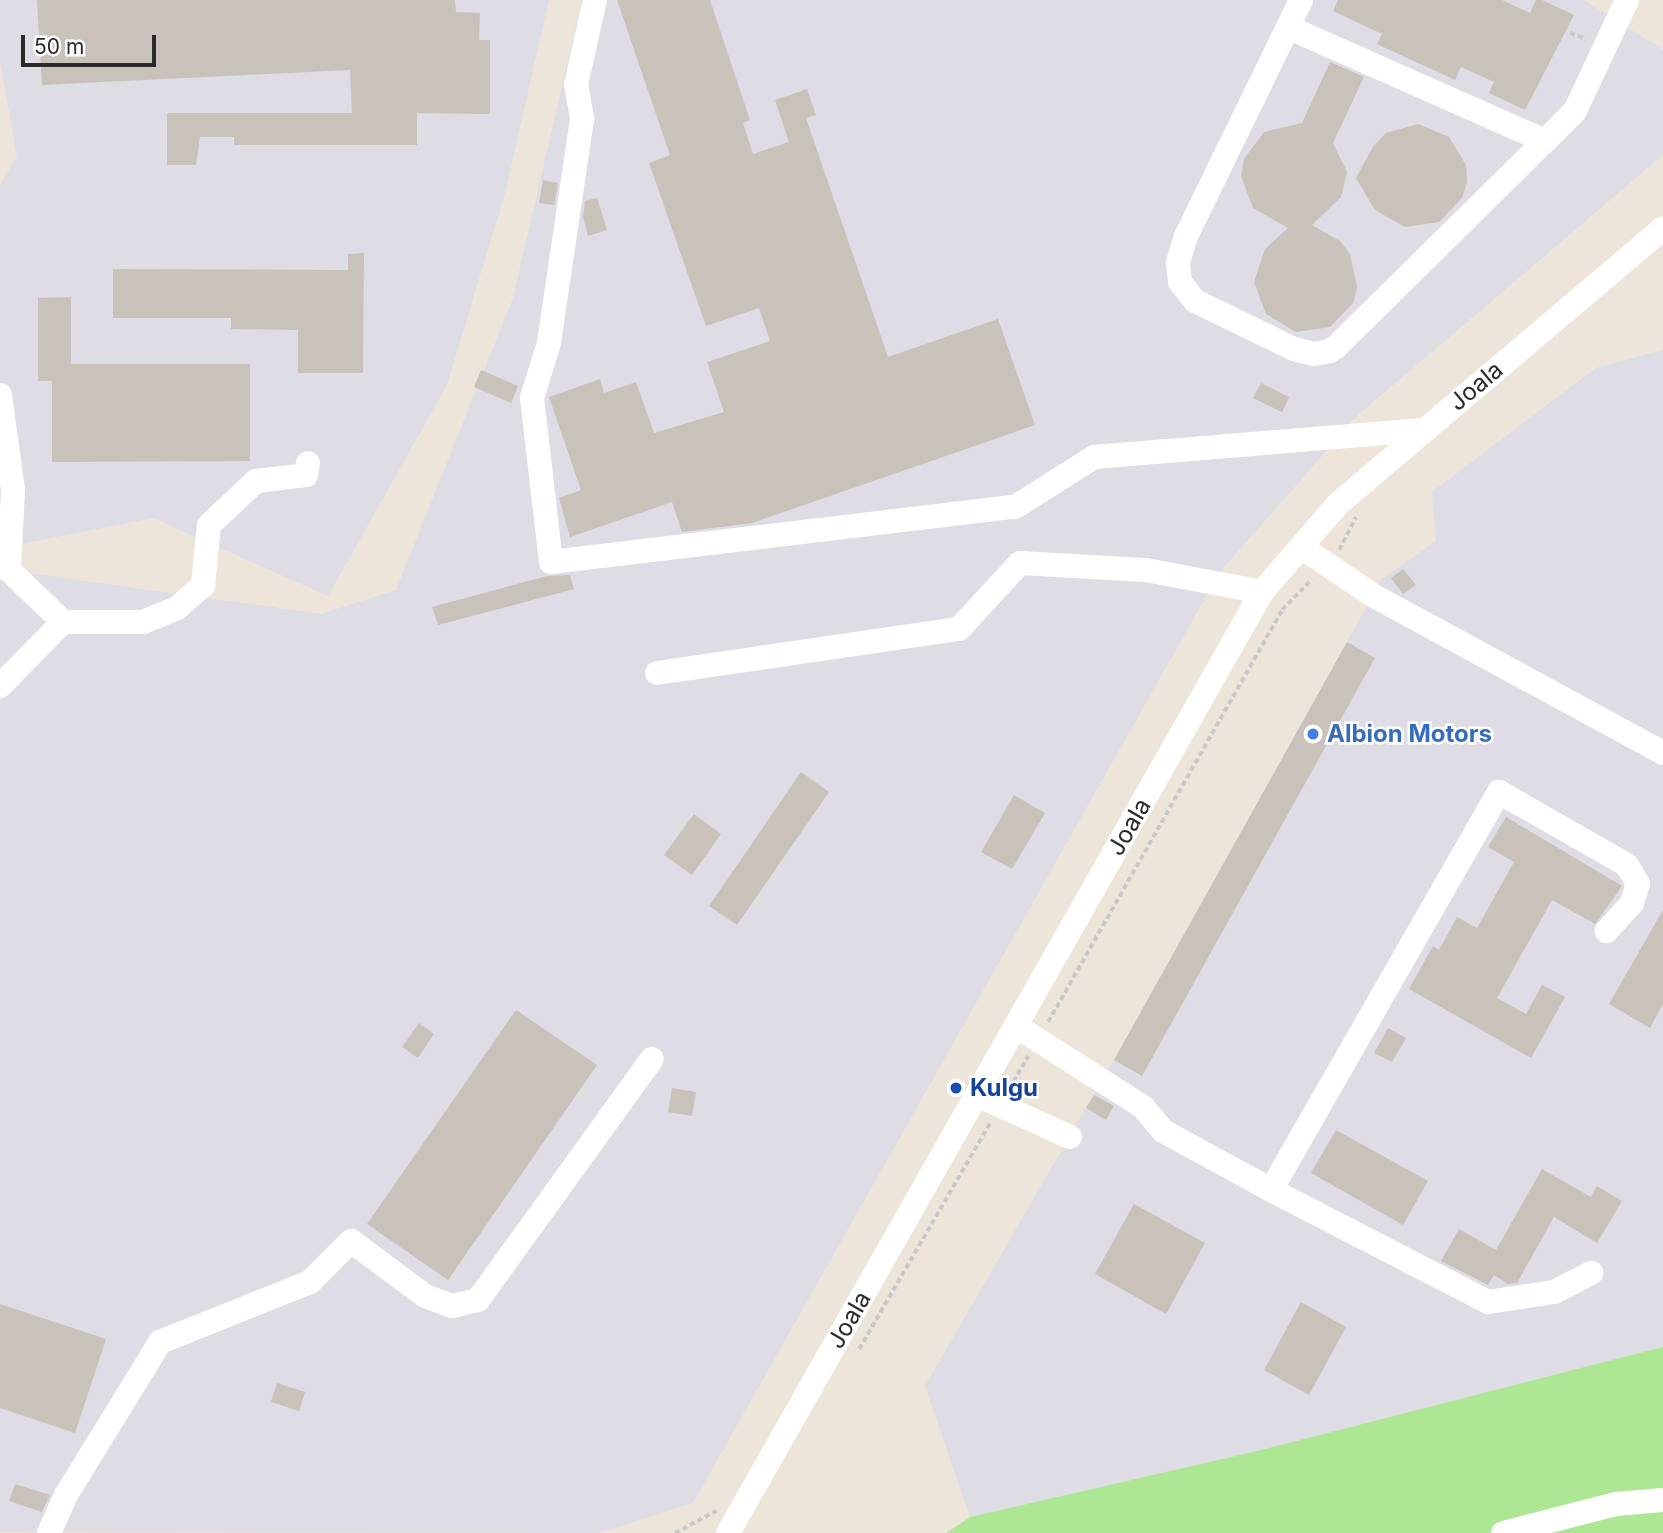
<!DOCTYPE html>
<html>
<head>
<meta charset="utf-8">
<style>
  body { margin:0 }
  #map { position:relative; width:1663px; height:1533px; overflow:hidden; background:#ede5da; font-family:Inter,sans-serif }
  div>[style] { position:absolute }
  .industrial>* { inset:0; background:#dedce5 }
  .green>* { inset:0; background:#ade793 }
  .building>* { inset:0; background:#c8c2ba }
  .path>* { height:3.5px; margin-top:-1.75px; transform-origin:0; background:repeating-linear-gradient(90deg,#c8c8c8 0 5px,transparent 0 8.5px) }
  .minor>* { height:24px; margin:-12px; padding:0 12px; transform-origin:12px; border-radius:12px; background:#fff }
  .dots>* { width:19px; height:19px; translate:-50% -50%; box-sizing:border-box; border:4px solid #fff; border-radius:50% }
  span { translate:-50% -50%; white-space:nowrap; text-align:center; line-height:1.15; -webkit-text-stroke:5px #fff; paint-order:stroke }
  .street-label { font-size:24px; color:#2a2a2a }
  .shop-label { font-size:24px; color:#366cbe; font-weight:700 }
  .left { translate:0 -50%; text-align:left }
  .transit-label { font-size:24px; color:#164399; font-weight:700 }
  .scale { position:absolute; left:21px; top:35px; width:135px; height:32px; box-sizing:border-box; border:4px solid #2a2a2a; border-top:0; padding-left:9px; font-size:21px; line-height:24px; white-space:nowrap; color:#2a2a2a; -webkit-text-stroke:5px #fff; paint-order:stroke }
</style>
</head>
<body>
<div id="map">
  <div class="industrial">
    <div style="clip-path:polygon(0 0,549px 0,505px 193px,447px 385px,328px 596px,153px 518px,0 548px,0 185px,17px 156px,0 60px)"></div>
    <div style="clip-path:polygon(582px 0,1584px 0,1663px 50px,1663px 155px,1358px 415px,1220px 572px,693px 1503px,598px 1533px,0 1532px,0 569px,321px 614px,396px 590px,513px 298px)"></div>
    <div style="clip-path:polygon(1663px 350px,1663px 1347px,1257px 1451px,970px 1517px,925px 1386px,1114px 1060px,1382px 579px,1436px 541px,1432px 492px,1596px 368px)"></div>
  </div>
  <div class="green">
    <div style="clip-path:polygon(1663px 1347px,1663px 1533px,946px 1533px,970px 1517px,1257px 1451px)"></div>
  </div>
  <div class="building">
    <div style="clip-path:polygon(37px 0,455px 0,456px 12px,480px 13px,479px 40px,490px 40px,490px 114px,417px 113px,417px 145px,234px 145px,234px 137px,200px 137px,196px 165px,167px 165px,167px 113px,352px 113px,350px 70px,42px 85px)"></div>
    <div style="clip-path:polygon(617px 0,710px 0,750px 120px,743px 123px,753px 154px,789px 142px,775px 100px,807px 89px,816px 115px,806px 118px,888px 357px,998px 319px,1035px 425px,752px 523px,682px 532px,672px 502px,570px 537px,559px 498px,581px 490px,549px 397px,600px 379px,604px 393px,636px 382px,654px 433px,724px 412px,707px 362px,770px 341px,759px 308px,706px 326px,649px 163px,670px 155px)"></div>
    <div style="clip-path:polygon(1338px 0,1502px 0,1530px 13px,1536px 0,1542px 0,1574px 15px,1525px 110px,1489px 93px,1494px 82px,1461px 67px,1455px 80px,1377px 44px,1382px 34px,1333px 11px)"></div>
    <div style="clip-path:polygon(1330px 62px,1364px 77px,1333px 143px,1347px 172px,1341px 197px,1312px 225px,1340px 241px,1350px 254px,1357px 287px,1353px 303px,1330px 327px,1296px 332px,1266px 314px,1254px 282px,1265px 249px,1288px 228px,1253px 208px,1241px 176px,1244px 159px,1264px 132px,1302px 123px)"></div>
    <div style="clip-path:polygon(1418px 124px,1449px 137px,1466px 165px,1467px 182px,1462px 198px,1439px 222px,1405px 227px,1375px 210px,1356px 178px,1374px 145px,1386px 133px)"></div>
    <div style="clip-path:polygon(543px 180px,558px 183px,554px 205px,539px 203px)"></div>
    <div style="clip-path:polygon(597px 198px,607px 230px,588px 236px,583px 217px,585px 201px)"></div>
    <div style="clip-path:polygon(364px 253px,363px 373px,298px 373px,298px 330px,231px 329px,231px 318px,113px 318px,113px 269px,348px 270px,348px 254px)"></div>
    <div style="clip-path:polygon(71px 297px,71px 364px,250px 364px,250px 461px,52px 462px,52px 381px,38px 381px,38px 298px)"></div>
    <div style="clip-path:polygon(481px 370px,518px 386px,511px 403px,474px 387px)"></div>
    <div style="clip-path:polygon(1261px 383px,1289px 397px,1282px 412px,1253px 398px)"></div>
    <div style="clip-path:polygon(1403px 569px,1416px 585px,1403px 594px,1391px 578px)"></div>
    <div style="clip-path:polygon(570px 575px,574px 589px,438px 625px,432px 607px,547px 576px)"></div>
    <div style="clip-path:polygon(1347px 642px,1375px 658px,1142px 1076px,1114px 1060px)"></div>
    <div style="clip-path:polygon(801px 772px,829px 792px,737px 925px,709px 906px)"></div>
    <div style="clip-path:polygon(1014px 795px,1045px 813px,1012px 869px,981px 852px)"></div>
    <div style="clip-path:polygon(694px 814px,721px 834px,692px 875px,664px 855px)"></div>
    <div style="clip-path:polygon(1506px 817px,1622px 886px,1595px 924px,1552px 900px,1497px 998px,1526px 1014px,1542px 985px,1565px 997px,1531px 1058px,1409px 989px,1433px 946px,1439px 950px,1457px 917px,1477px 928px,1514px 862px,1488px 847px)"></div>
    <div style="clip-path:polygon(1663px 910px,1663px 1004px,1650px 1028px,1609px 1004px)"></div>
    <div style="clip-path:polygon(516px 1010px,597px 1065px,448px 1280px,367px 1224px)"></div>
    <div style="clip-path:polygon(419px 1023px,434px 1034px,418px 1058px,402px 1047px)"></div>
    <div style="clip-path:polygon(1388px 1028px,1406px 1038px,1392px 1062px,1374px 1053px)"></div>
    <div style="clip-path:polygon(672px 1088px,696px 1092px,692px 1116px,668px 1112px)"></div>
    <div style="clip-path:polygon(1094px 1095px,1114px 1106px,1106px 1120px,1086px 1108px)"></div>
    <div style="clip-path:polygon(1336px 1130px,1428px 1181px,1403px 1225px,1311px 1173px)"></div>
    <div style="clip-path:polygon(1542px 1169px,1591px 1197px,1597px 1186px,1622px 1201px,1597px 1243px,1554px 1217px,1517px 1283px,1508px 1284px,1494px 1275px,1488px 1285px,1441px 1261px,1459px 1229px,1496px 1250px)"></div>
    <div style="clip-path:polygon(1134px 1204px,1205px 1243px,1166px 1314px,1095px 1274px)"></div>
    <div style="clip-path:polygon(1301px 1302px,1346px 1327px,1309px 1395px,1264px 1370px)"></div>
    <div style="clip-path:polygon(0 1304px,106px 1339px,75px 1433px,0 1408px)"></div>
    <div style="clip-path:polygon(277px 1383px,305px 1392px,299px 1411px,271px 1402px)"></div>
    <div style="clip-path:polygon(15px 1484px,50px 1495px,42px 1512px,9px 1501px)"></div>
  </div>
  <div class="path">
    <div style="left:1570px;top:33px;width:17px;rotate:21deg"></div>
    <div style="left:1339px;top:550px;width:37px;rotate:-63deg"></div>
    <div style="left:1048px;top:1022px;width:474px;rotate:-60.4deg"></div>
    <div style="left:1282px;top:610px;width:43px;rotate:-45.9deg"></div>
    <div style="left:1009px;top:1089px;width:38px;rotate:-60deg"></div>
    <div style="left:859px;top:1349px;width:261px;rotate:-59.9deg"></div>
    <div style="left:675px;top:1533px;width:47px;rotate:-28.2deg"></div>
  </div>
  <div class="minor">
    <div style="left:595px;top:0;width:86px;rotate:102.7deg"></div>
    <div style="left:576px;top:84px;width:36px;rotate:80deg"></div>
    <div style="left:582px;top:119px;width:226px;rotate:98.4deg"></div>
    <div style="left:549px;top:343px;width:58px;rotate:107.2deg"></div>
    <div style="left:532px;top:398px;width:165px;rotate:83.4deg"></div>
    <div style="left:551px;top:562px;width:467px;rotate:-6.8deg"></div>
    <div style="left:1015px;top:507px;width:93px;rotate:-32.3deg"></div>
    <div style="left:1094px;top:457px;width:331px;rotate:-4.7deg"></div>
    <div style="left:1288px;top:27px;width:30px;rotate:-64deg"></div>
    <div style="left:1545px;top:141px;width:281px;rotate:-156.1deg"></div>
    <div style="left:1288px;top:27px;width:233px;rotate:116deg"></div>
    <div style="left:1186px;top:236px;width:28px;rotate:107deg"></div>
    <div style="left:1178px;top:263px;width:19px;rotate:84deg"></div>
    <div style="left:1180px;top:282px;width:24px;rotate:52deg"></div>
    <div style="left:1195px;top:301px;width:110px;rotate:25.9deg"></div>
    <div style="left:1294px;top:349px;width:21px;rotate:14deg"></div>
    <div style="left:1314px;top:354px;width:16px;rotate:-11deg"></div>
    <div style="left:1330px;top:351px;width:7px;rotate:-34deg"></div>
    <div style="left:1336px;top:347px;width:293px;rotate:-44.6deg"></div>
    <div style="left:1545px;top:141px;width:42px;rotate:-45deg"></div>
    <div style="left:1575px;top:111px;width:123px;rotate:-64.9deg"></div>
    <div style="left:0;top:395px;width:96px;rotate:82.2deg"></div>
    <div style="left:13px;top:490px;width:80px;rotate:92.9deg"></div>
    <div style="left:9px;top:570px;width:75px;rotate:43.9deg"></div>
    <div style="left:1301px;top:547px;width:88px;rotate:33.9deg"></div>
    <div style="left:1374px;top:596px;width:329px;rotate:28.5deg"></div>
    <div style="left:657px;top:673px;width:305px;rotate:-8.3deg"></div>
    <div style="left:959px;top:629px;width:90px;rotate:-47.3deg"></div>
    <div style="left:1020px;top:563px;width:126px;rotate:3.2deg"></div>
    <div style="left:1146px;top:570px;width:118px;rotate:10.7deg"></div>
    <div style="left:0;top:686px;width:90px;rotate:-45.5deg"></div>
    <div style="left:63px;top:622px;width:80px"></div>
    <div style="left:143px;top:622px;width:37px;rotate:-22deg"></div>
    <div style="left:177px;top:608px;width:35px;rotate:-41deg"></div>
    <div style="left:203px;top:585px;width:60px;rotate:-84.3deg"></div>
    <div style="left:209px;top:525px;width:64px;rotate:-43.1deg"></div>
    <div style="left:256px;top:481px;width:50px;rotate:-6.8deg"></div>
    <div style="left:306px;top:475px;width:12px;rotate:-81deg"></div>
    <div style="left:1016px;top:1026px;width:151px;rotate:32.5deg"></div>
    <div style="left:1143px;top:1107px;width:31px;rotate:50deg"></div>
    <div style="left:1163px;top:1131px;width:123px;rotate:28.6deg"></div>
    <div style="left:1271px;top:1190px;width:459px;rotate:-60.2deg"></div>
    <div style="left:1499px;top:792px;width:147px;rotate:29.7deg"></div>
    <div style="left:1627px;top:865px;width:22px;rotate:60deg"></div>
    <div style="left:1638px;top:884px;width:20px;rotate:108deg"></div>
    <div style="left:1632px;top:903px;width:38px;rotate:132deg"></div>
    <div style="left:977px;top:1095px;width:102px;rotate:24.3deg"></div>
    <div style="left:1271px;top:1190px;width:244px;rotate:27.3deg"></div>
    <div style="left:1488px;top:1302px;width:67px;rotate:-8.6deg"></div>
    <div style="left:1554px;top:1292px;width:42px;rotate:-27.2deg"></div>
    <div style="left:49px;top:1533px;width:42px;rotate:-65.9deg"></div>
    <div style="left:66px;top:1495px;width:180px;rotate:-58.4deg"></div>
    <div style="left:160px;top:1342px;width:162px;rotate:-21.8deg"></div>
    <div style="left:310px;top:1282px;width:58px;rotate:-45deg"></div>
    <div style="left:351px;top:1241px;width:92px;rotate:36.6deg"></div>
    <div style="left:425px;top:1296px;width:29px;rotate:20deg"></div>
    <div style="left:452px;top:1306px;width:27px;rotate:-13deg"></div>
    <div style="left:478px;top:1300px;width:297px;rotate:-54.2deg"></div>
    <div style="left:728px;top:1533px;width:1082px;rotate:-60.43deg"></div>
    <div style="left:1262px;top:592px;width:116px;rotate:-49.2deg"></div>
    <div style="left:1338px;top:504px;width:426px;rotate:-40.3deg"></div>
    <div style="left:1503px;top:1533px;width:117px;rotate:-14.4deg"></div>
    <div style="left:1616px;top:1504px;width:47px;rotate:-4.9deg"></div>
  </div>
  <div class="dots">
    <div style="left:1313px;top:734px;background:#3f7fe0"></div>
    <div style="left:956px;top:1088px;background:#1a4fb4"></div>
  </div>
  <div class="street-label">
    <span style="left:1476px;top:386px;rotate:-40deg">Joala</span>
    <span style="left:1129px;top:827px;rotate:-60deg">Joala</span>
    <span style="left:849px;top:1320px;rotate:-60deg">Joala</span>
  </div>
  <div class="shop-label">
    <span class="left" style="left:1327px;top:734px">Albion Motors</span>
  </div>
  <div class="transit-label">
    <span class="left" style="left:970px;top:1088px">Kulgu</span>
  </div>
  <div class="scale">50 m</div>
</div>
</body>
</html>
